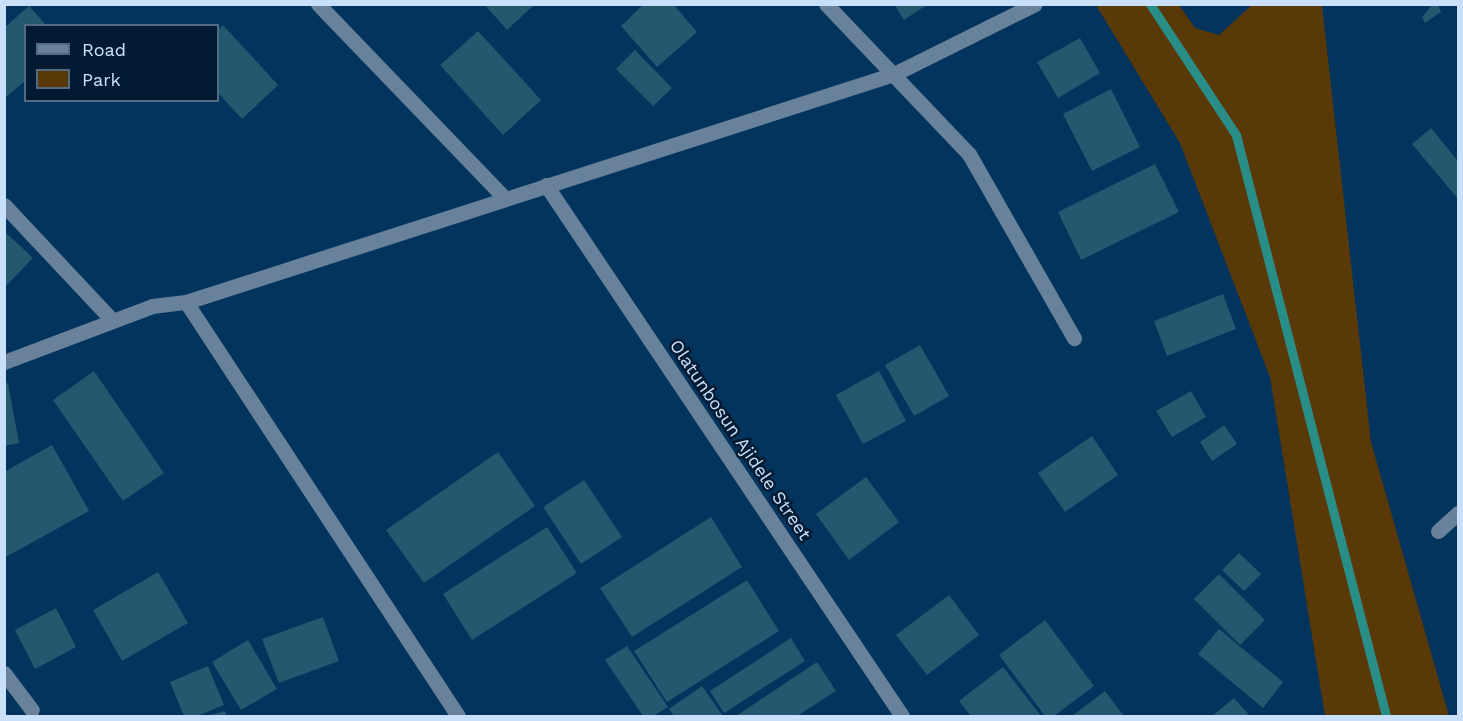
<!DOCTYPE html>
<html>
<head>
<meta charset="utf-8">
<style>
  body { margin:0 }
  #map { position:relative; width:1463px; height:721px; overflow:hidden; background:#02345d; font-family:"Work Sans",sans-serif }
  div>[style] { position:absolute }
  .green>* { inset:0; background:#5a3909 }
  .stream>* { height:9px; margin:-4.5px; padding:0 4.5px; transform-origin:4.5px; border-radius:4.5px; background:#298e88 }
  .building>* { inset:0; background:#23586f }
  .minor>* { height:15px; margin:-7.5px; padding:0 7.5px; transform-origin:7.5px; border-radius:7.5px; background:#69829c }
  span { translate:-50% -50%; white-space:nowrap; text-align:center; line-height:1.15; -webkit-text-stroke:5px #031b32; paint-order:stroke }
  .street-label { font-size:18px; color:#c8e0fa }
  .frame { position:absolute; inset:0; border:6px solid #c8e0fa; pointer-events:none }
  .legend { position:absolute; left:24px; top:24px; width:195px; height:78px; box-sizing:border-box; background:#031b32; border:2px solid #526a82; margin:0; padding:8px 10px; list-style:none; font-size:18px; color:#c8e0fa }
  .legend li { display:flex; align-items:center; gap:12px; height:30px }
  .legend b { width:30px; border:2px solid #526a82 }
</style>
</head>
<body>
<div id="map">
  <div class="green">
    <div style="clip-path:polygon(1096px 5px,1179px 5px,1195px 28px,1219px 35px,1252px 5px,1322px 5px,1371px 442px,1449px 716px,1325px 716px,1270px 377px,1180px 143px)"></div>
  </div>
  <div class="stream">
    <div style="left:1150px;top:4px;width:157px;rotate:56.7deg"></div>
    <div style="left:1236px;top:135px;width:600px;rotate:75.52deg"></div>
  </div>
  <div class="building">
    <div style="clip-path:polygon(484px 4px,535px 4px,507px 30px)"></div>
    <div style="clip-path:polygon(644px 4px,673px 4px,697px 32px,657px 67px,621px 26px)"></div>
    <div style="clip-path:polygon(894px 4px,928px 4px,904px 20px)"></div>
    <div style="clip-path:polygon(1433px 4px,1438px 4px,1441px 12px,1425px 23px,1422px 17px)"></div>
    <div style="clip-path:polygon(29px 6px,47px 26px,26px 26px,26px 80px,4px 99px,4px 28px)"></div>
    <div style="clip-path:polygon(223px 25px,278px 85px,242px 119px,218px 93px,218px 30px)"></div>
    <div style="clip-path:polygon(478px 31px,541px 100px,503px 135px,440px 65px)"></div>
    <div style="clip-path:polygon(1080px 38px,1100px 73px,1058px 98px,1037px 62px)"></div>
    <div style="clip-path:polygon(635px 50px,672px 88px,653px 106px,616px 69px)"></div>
    <div style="clip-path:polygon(1111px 89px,1140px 147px,1092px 171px,1063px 114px)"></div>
    <div style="clip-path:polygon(1431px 128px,1458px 161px,1458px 199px,1412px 144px)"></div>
    <div style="clip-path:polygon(1155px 164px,1179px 212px,1081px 260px,1058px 212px)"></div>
    <div style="clip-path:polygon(4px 231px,33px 258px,4px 288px)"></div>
    <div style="clip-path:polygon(1223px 294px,1236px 329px,1167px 356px,1154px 321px)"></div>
    <div style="clip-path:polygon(920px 345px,949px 396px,914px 416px,885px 365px)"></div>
    <div style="clip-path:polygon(94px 371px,164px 473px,123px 501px,53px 400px)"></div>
    <div style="clip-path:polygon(879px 371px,906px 421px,863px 444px,836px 395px)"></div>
    <div style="clip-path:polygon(8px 383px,19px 443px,4px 446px,4px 384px)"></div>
    <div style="clip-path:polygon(1191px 391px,1206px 417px,1172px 437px,1156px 411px)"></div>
    <div style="clip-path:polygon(1224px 425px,1237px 444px,1212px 461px,1200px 442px)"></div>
    <div style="clip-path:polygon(1092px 436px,1118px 475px,1065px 512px,1038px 473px)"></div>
    <div style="clip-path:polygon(52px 445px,89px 511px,4px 558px,4px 472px)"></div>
    <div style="clip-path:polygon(498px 452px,535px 506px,424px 583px,386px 530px)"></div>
    <div style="clip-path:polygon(866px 477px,899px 522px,849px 560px,816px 514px)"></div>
    <div style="clip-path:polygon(584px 480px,622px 537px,581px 564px,543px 507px)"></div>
    <div style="clip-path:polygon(711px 517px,742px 567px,632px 637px,600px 588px)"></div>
    <div style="clip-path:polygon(547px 527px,577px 573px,472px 640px,443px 594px)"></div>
    <div style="clip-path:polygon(1239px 553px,1261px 574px,1244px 591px,1222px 570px)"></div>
    <div style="clip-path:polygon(158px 572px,188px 623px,122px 661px,93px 610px)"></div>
    <div style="clip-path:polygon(1219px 574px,1265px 620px,1240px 645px,1194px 599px)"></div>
    <div style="clip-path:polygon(747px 580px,779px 631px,667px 702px,634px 651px)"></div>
    <div style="clip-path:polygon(949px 595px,979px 635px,927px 675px,896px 635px)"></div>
    <div style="clip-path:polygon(56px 608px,76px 647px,35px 669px,15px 630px)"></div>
    <div style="clip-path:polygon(323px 617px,339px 661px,279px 683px,262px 639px)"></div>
    <div style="clip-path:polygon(1045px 620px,1094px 686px,1054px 716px,1045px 716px,999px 655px)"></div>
    <div style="clip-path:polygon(1219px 629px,1283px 682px,1263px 708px,1198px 654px)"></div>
    <div style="clip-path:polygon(791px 638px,805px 661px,724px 713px,710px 691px)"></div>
    <div style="clip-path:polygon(248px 640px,277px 689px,241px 710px,212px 662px)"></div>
    <div style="clip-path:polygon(627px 646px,668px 707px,653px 716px,643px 716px,605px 660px)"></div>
    <div style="clip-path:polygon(817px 662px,836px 691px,797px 716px,736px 716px)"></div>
    <div style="clip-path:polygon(208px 666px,224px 705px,197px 716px,184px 716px,170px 682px)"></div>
    <div style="clip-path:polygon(1003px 667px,1041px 716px,971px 716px,959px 701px)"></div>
    <div style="clip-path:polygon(702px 686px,723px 716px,674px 716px,669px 709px)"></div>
    <div style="clip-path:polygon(1105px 691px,1124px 716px,1072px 716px)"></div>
    <div style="clip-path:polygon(1234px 698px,1250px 716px,1212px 716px)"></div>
    <div style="clip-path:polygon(225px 711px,227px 716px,208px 716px)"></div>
  </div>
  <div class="minor">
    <div style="left:318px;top:4px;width:268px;rotate:46.1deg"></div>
    <div style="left:826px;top:4px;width:207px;rotate:46.4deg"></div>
    <div style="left:969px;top:154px;width:212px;rotate:60.3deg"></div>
    <div style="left:546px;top:185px;width:639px;rotate:56.16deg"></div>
    <div style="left:4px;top:205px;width:158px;rotate:46.8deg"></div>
    <div style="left:186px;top:302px;width:495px;rotate:56.7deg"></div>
    <div style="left:4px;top:362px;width:158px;rotate:-20.7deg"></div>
    <div style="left:152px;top:306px;width:34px;rotate:-7deg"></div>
    <div style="left:186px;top:302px;width:744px;rotate:-17.85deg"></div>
    <div style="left:894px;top:74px;width:157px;rotate:-26.4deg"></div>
    <div style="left:1438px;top:531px;width:27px;rotate:-42deg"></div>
    <div style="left:4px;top:673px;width:46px;rotate:52.9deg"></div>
  </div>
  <div class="street-label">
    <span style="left:740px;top:440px;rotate:56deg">Olatunbosun Ajidele Street</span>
  </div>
  <div class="frame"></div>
  <ul class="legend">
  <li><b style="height:8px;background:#69829c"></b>Road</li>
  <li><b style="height:16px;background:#5a3909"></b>Park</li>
  </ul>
</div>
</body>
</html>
